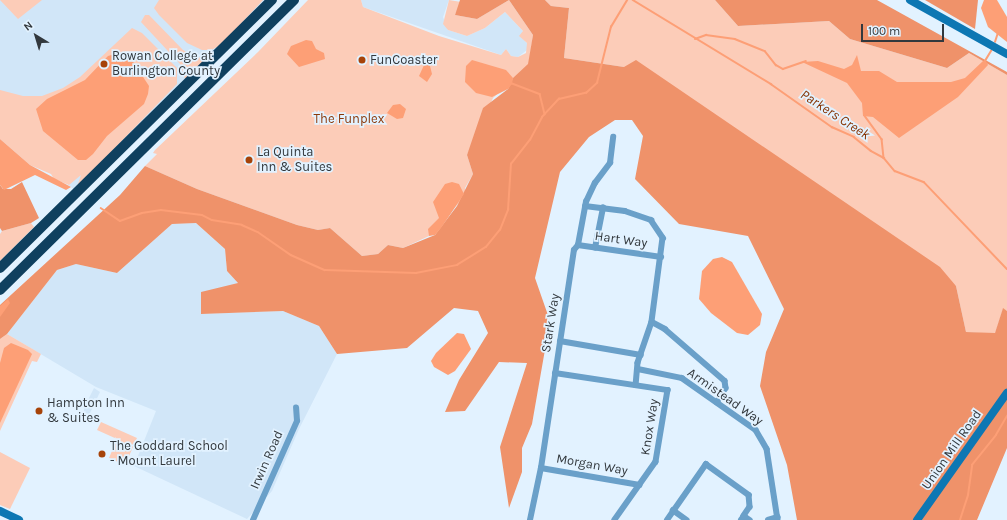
<!DOCTYPE html>
<html>
<head>
<meta charset="utf-8">
<style>
  body { margin:0 }
  #map { position:relative; width:1007px; height:520px; overflow:hidden; background:#e2f2ff; font-family:Karla,sans-serif }
  div>[style] { position:absolute }
  .built>* { inset:0; background:#d1e6f8 }
  .green>* { inset:0; background:#fcccb8 }
  .forest>* { inset:0; background:#ef926a }
  .water>* { inset:0; background:#fd9f76 }
  .stream>* { height:1.5px; margin:-0.75px; padding:0 0.75px; transform-origin:0.75px; border-radius:0.75px; background:#fd9f76 }
  .street>* { height:5.5px; margin:-2.75px; padding:0 2.75px; transform-origin:2.75px; border-radius:2.75px; background:#6aa0c9 }
  .secondary>* { height:8px; margin:-4px; padding:0 4px; transform-origin:4px; border-radius:4px; background:#0d77b3 }
  .highway>* { height:10px; margin:-5px; padding:0 5px; transform-origin:5px; border-radius:5px; background:#0f405f }
  .dots>* { width:11px; height:11px; translate:-50% -50%; box-sizing:border-box; border:2px solid #e2f2ff; border-radius:50% }
  span { translate:-50% -50%; white-space:nowrap; text-align:center; line-height:1.15; -webkit-text-stroke:3.5px #e2f2ff; paint-order:stroke }
  .poi-label { font-size:13px; color:#32383d }
  .left { translate:0 -50%; text-align:left }
  .park-label { font-size:13px; color:#8b390b }
  .street-label { font-size:13px; color:#32383d }
  .water-label { font-size:14px; color:#863303; font-style:italic }
  .north { position:absolute; left:16px; top:16px; width:40px; height:40px; -webkit-text-stroke:3px #e2f2ff; paint-order:stroke; rotate:322deg; font-size:11px; font-weight:700; line-height:16px; text-align:center; color:#32383d }
  .north::after { content:''; display:block; margin:auto; width:14px; height:18px; background:#32383d; clip-path:polygon(50% 0,100% 100%,50% 72%,0 100%) }
  .scale { position:absolute; left:861px; top:24px; width:83px; height:18px; box-sizing:border-box; border:2px solid #32383d; border-top:0; padding-left:5px; font-size:12px; line-height:14px; white-space:nowrap; color:#32383d; -webkit-text-stroke:3px #e2f2ff; paint-order:stroke }
</style>
</head>
<body>
<div id="map">
  <div class="built">
    <div style="clip-path:polygon(0 0,274px 0,77px 192px,0 129px)"></div>
    <div style="clip-path:polygon(361px 0,449px 0,443px 17px,448px 30px,467px 36px,485px 28px,505px 12px,523px 31px,521px 37px,527px 43px,527px 50px,518px 57px,511px 56px,506px 49px,501px 55px,363px 7px)"></div>
    <div style="clip-path:polygon(196px 223px,225px 249px,227px 271px,238px 283px,201px 314px,283px 311px,319px 326px,337px 354px,299px 429px,272px 491px,247px 519px,134px 466px,156px 411px,96px 387px,7px 334px,57px 270px,76px 264px,117px 273px,172px 224px)"></div>
    <div style="clip-path:polygon(94px 388px,100px 392px,89px 415px,84px 413px,84px 408px)"></div>
  </div>
  <div class="green">
    <div style="clip-path:polygon(0 0,42px 0,18px 19px)"></div>
    <div style="clip-path:polygon(159px 0,263px 0,221px 45px,211px 50px,202px 50px,187px 43px,159px 15px,154px 8px)"></div>
    <div style="clip-path:polygon(308px 0,361px 0,363px 7px,439px 36px,501px 55px,506px 49px,511px 56px,518px 57px,526px 53px,527px 43px,519px 36px,523px 31px,505px 12px,485px 28px,467px 36px,448px 30px,443px 24px,449px 0,461px 2px,455px 15px,477px 19px,509px 0,533px 35px,529px 64px,493px 98px,467px 155px,473px 174px,465px 188px,466px 195px,429px 236px,403px 248px,388px 245px,378px 254px,362px 256px,330px 228px,318px 230px,297px 225px,197px 189px,145px 166px,157px 154px,153px 153px,155px 150px,258px 52px)"></div>
    <div style="clip-path:polygon(545px 0,715px 0,738px 26px,829px 21px,850px 39px,947px 68px,969px 53px,1007px 75px,1007px 311px,1003px 309px,995px 334px,966px 332px,956px 286px,624px 67px,564px 58px,569px 8px,551px 6px)"></div>
    <div style="clip-path:polygon(145px 15px,149px 15px,183px 50px,194px 56px,206px 59px,185px 79px,180px 64px,141px 22px)"></div>
    <div style="clip-path:polygon(132px 28px,142px 33px,177px 68px,177px 84px,77px 187px,81px 175px,69px 185px,54px 179px,51px 174px,30px 165px,0 139px,0 90px,23px 96px,42px 96px,63px 88px,80px 77px)"></div>
    <div style="clip-path:polygon(31px 223px,34px 227px,0 261px,0 234px,2px 231px)"></div>
    <div style="clip-path:polygon(7px 334px,41px 354px,37px 362px,32px 361px,0 431px,0 339px)"></div>
    <div style="clip-path:polygon(101px 422px,137px 438px,125px 465px,109px 458px,117px 439px,97px 430px)"></div>
    <div style="clip-path:polygon(0 452px,30px 468px,10px 509px,0 505px)"></div>
  </div>
  <div class="forest">
    <div style="clip-path:polygon(460px 0,545px 0,551px 6px,569px 8px,564px 58px,624px 67px,636px 60px,940px 267px,956px 286px,966px 332px,995px 333px,1003px 308px,1007px 311px,1007px 448px,977px 520px,797px 520px,787px 465px,760px 386px,766px 352px,784px 309px,748px 236px,679px 224px,635px 179px,643px 136px,632px 120px,615px 120px,589px 137px,560px 172px,535px 278px,550px 321px,532px 424px,522px 448px,522px 472px,509px 508px,500px 447px,527px 363px,499px 362px,465px 411px,445px 412px,459px 380px,488px 333px,478px 311px,454px 308px,407px 348px,337px 354px,319px 326px,283px 311px,201px 314px,201px 292px,238px 283px,227px 271px,225px 249px,196px 223px,172px 224px,117px 273px,76px 264px,57px 270px,7px 334px,0 339px,0 305px,120px 195px,145px 166px,197px 189px,297px 225px,318px 230px,330px 228px,362px 256px,378px 254px,388px 245px,403px 248px,435px 235px,457px 206px,473px 174px,467px 155px,483px 108px,508px 89px,513px 78px,528px 64px,533px 35px,509px 0,477px 19px,455px 15px)"></div>
    <div style="clip-path:polygon(715px 0,877px 0,1007px 72px,1007px 75px,969px 53px,947px 68px,850px 39px,829px 21px,738px 26px)"></div>
    <div style="clip-path:polygon(925px 0,978px 0,975px 29px)"></div>
    <div style="clip-path:polygon(22px 182px,39px 218px,31px 223px,2px 231px,0 228px,0 185px,3px 189px,11px 189px)"></div>
  </div>
  <div class="water">
    <div style="clip-path:polygon(984px 0,997px 0,1007px 17px,1007px 42px,988px 27px,981px 8px)"></div>
    <div style="clip-path:polygon(306px 40px,312px 41px,316px 49px,324px 53px,325px 59px,299px 67px,287px 54px,291px 46px)"></div>
    <div style="clip-path:polygon(115px 54px,127px 56px,134px 63px,149px 86px,148px 94px,144px 104px,107px 136px,93px 154px,86px 160px,78px 160px,43px 131px,36px 109px,47px 99px,85px 80px,108px 56px)"></div>
    <div style="clip-path:polygon(857px 55px,861px 71px,879px 71px,897px 82px,951px 82px,965px 78px,983px 61px,986px 61px,988px 65px,958px 97px,899px 138px,873px 117px,863px 116px,862px 103px,847px 83px,802px 62px,818px 61px,844px 69px,852px 65px)"></div>
    <div style="clip-path:polygon(472px 60px,506px 70px,513px 78px,512px 84px,508px 89px,492px 97px,476px 93px,465px 82px,466px 66px)"></div>
    <div style="clip-path:polygon(429px 62px,432px 74px,427px 82px,419px 76px,425px 63px)"></div>
    <div style="clip-path:polygon(400px 104px,406px 109px,403px 118px,397px 119px,387px 113px,393px 105px)"></div>
    <div style="clip-path:polygon(0 139px,30px 165px,71px 187px,66px 190px,35px 175px,4px 190px,0 185px)"></div>
    <div style="clip-path:polygon(452px 182px,459px 184px,464px 194px,441px 228px,435px 235px,429px 236px,428px 229px,439px 218px,433px 202px,445px 184px)"></div>
    <div style="clip-path:polygon(722px 257px,732px 262px,762px 314px,760px 325px,748px 335px,737px 333px,711px 313px,699px 299px,702px 271px,713px 259px)"></div>
    <div style="clip-path:polygon(8px 299px,10px 303px,0 317px,0 306px)"></div>
    <div style="clip-path:polygon(457px 333px,464px 334px,471px 349px,455px 371px,448px 375px,434px 367px,431px 361px,436px 353px)"></div>
    <div style="clip-path:polygon(11px 343px,28px 350px,32px 354px,0 423px,0 363px,4px 348px)"></div>
  </div>
  <div class="stream">
    <div style="left:633px;top:0;width:162px;rotate:31.3deg"></div>
    <div style="left:771px;top:84px;width:75px;rotate:35.2deg"></div>
    <div style="left:832px;top:127px;width:24px;rotate:24deg"></div>
    <div style="left:854px;top:137px;width:22px;rotate:39deg"></div>
    <div style="left:871px;top:151px;width:15px;rotate:28deg"></div>
    <div style="left:884px;top:158px;width:17px;rotate:50deg"></div>
    <div style="left:895px;top:171px;width:31px;rotate:21deg"></div>
    <div style="left:924px;top:182px;width:120px;rotate:46.3deg"></div>
    <div style="left:695px;top:39px;width:12px;rotate:-20deg"></div>
    <div style="left:706px;top:35px;width:29px;rotate:8deg"></div>
    <div style="left:735px;top:39px;width:32px;rotate:22deg"></div>
    <div style="left:765px;top:51px;width:18px;rotate:52deg"></div>
    <div style="left:776px;top:65px;width:8px;rotate:30deg"></div>
    <div style="left:783px;top:69px;width:24px;rotate:-19deg"></div>
    <div style="left:995px;top:42px;width:9px;rotate:-72deg"></div>
    <div style="left:985px;top:61px;width:12px;rotate:-59deg"></div>
    <div style="left:511px;top:83px;width:31px;rotate:21deg"></div>
    <div style="left:540px;top:94px;width:21px;rotate:76deg"></div>
    <div style="left:865px;top:116px;width:29px;rotate:54deg"></div>
    <div style="left:882px;top:139px;width:19px;rotate:84deg"></div>
    <div style="left:101px;top:208px;width:23px;rotate:34deg"></div>
    <div style="left:120px;top:221px;width:23px;rotate:-20deg"></div>
    <div style="left:142px;top:213px;width:19px;rotate:-9deg"></div>
    <div style="left:161px;top:210px;width:41px;rotate:7deg"></div>
    <div style="left:202px;top:215px;width:11px;rotate:27deg"></div>
    <div style="left:212px;top:220px;width:30px;rotate:9deg"></div>
    <div style="left:242px;top:225px;width:17px;rotate:24deg"></div>
    <div style="left:258px;top:232px;width:40px;rotate:34.9deg"></div>
    <div style="left:291px;top:255px;width:37px;rotate:24deg"></div>
    <div style="left:325px;top:270px;width:91px;rotate:1.9deg"></div>
    <div style="left:416px;top:273px;width:42px;rotate:-11deg"></div>
    <div style="left:457px;top:265px;width:34px;rotate:-32deg"></div>
    <div style="left:486px;top:247px;width:22px;rotate:-51deg"></div>
    <div style="left:500px;top:230px;width:22px;rotate:-68deg"></div>
    <div style="left:508px;top:210px;width:46px;rotate:-86.3deg"></div>
    <div style="left:511px;top:164px;width:31px;rotate:-52deg"></div>
    <div style="left:530px;top:140px;width:26px;rotate:-62deg"></div>
    <div style="left:542px;top:117px;width:25px;rotate:-47deg"></div>
    <div style="left:559px;top:99px;width:28px;rotate:-13deg"></div>
    <div style="left:586px;top:93px;width:15px;rotate:-42deg"></div>
    <div style="left:597px;top:83px;width:58px;rotate:-76deg"></div>
    <div style="left:611px;top:27px;width:31px;rotate:-59deg"></div>
    <div style="left:960px;top:520px;width:26px;rotate:-72deg"></div>
    <div style="left:968px;top:495px;width:30px;rotate:-82deg"></div>
    <div style="left:972px;top:465px;width:38px;rotate:-51deg"></div>
    <div style="left:996px;top:435px;width:22px;rotate:-60deg"></div>
  </div>
  <div class="street">
    <div style="left:585px;top:206px;width:40px;rotate:7.1deg"></div>
    <div style="left:625px;top:211px;width:28px;rotate:19deg"></div>
    <div style="left:651px;top:220px;width:22px;rotate:56deg"></div>
    <div style="left:663px;top:238px;width:85px;rotate:97.5deg"></div>
    <div style="left:652px;top:322px;width:43px;rotate:108.9deg"></div>
    <div style="left:638px;top:363px;width:22px;rotate:95deg"></div>
    <div style="left:578px;top:245px;width:84px;rotate:8.2deg"></div>
    <div style="left:595px;top:248px;width:41px;rotate:-78.7deg"></div>
    <div style="left:652px;top:322px;width:15px;rotate:28deg"></div>
    <div style="left:665px;top:329px;width:79px;rotate:40.9deg"></div>
    <div style="left:725px;top:381px;width:7px;rotate:82deg"></div>
    <div style="left:726px;top:388px;width:17px;rotate:121deg"></div>
    <div style="left:560px;top:341px;width:82px;rotate:9.8deg"></div>
    <div style="left:638px;top:369px;width:45px;rotate:11.6deg"></div>
    <div style="left:682px;top:378px;width:90px;rotate:35.1deg"></div>
    <div style="left:756px;top:430px;width:22px;rotate:60deg"></div>
    <div style="left:767px;top:449px;width:72px;rotate:81.2deg"></div>
    <div style="left:555px;top:373px;width:114px;rotate:8.6deg"></div>
    <div style="left:668px;top:390px;width:73px;rotate:99.5deg"></div>
    <div style="left:656px;top:462px;width:71px;rotate:125.3deg"></div>
    <div style="left:541px;top:468px;width:100px;rotate:9.7deg"></div>
    <div style="left:673px;top:510px;width:17px;rotate:36deg"></div>
    <div style="left:253px;top:520px;width:108px;rotate:-66deg"></div>
    <div style="left:297px;top:421px;width:13px;rotate:-94deg"></div>
    <div style="left:530px;top:520px;width:53px;rotate:-78.1deg"></div>
    <div style="left:541px;top:468px;width:220px;rotate:-81.4deg"></div>
    <div style="left:574px;top:250px;width:6px;rotate:-51deg"></div>
    <div style="left:578px;top:245px;width:44px;rotate:-79.5deg"></div>
    <div style="left:586px;top:202px;width:21px;rotate:-65deg"></div>
    <div style="left:595px;top:183px;width:25px;rotate:-53deg"></div>
    <div style="left:610px;top:163px;width:26px;rotate:-83deg"></div>
    <div style="left:667px;top:520px;width:68px;rotate:-55.1deg"></div>
    <div style="left:706px;top:464px;width:53px;rotate:35.8deg"></div>
    <div style="left:749px;top:495px;width:12px;rotate:85deg"></div>
    <div style="left:750px;top:507px;width:11px;rotate:124deg"></div>
    <div style="left:741px;top:520px;width:5px;rotate:-53deg"></div>
    <div style="left:744px;top:516px;width:7px;rotate:34deg"></div>
    <div style="left:768px;top:520px;width:10px;rotate:-17deg"></div>
  </div>
  <div class="secondary">
    <div style="left:910px;top:0;width:111px;rotate:29.1deg"></div>
    <div style="left:0;top:511px;width:21px;rotate:25deg"></div>
    <div style="left:917px;top:520px;width:156px;rotate:-54.7deg"></div>
  </div>
  <div class="highway">
    <div style="left:0;top:268px;width:382px;rotate:-44.6deg"></div>
    <div style="left:0;top:290px;width:413px;rotate:-44.6deg"></div>
  </div>
  <div class="dots">
    <div style="left:362px;top:60px;background:#a64309"></div>
    <div style="left:104px;top:64px;background:#a64309"></div>
    <div style="left:249px;top:160px;background:#a64309"></div>
    <div style="left:39px;top:411px;background:#a64309"></div>
    <div style="left:102px;top:454px;background:#a64309"></div>
  </div>
  <div class="poi-label">
    <span class="left" style="left:112px;top:64px">Rowan College at<br>Burlington County</span>
    <span class="left" style="left:370px;top:60px">FunCoaster</span>
    <span class="left" style="left:257px;top:160px">La Quinta<br>Inn &amp; Suites</span>
    <span class="left" style="left:47px;top:411px">Hampton Inn<br>&amp; Suites</span>
    <span class="left" style="left:110px;top:454px">The Goddard School<br>- Mount Laurel</span>
  </div>
  <div class="park-label">
    <span style="left:349px;top:119px">The Funplex</span>
  </div>
  <div class="street-label">
    <span style="left:621px;top:240px;rotate:8deg">Hart Way</span>
    <span style="left:551px;top:323px;rotate:-81deg">Stark Way</span>
    <span style="left:725px;top:397px;rotate:35deg">Armistead Way</span>
    <span style="left:650px;top:427px;rotate:-81deg">Knox Way</span>
    <span style="left:952px;top:450px;rotate:-55deg">Union Mill Road</span>
    <span style="left:267px;top:460px;rotate:-66deg">Irwin Road</span>
    <span style="left:592px;top:465px;rotate:10deg">Morgan Way</span>
  </div>
  <div class="water-label">
    <span style="left:835px;top:115px;rotate:33deg">Parkers Creek</span>
  </div>
  <div class="north">N</div>
  <div class="scale">100 m</div>
</div>
</body>
</html>
